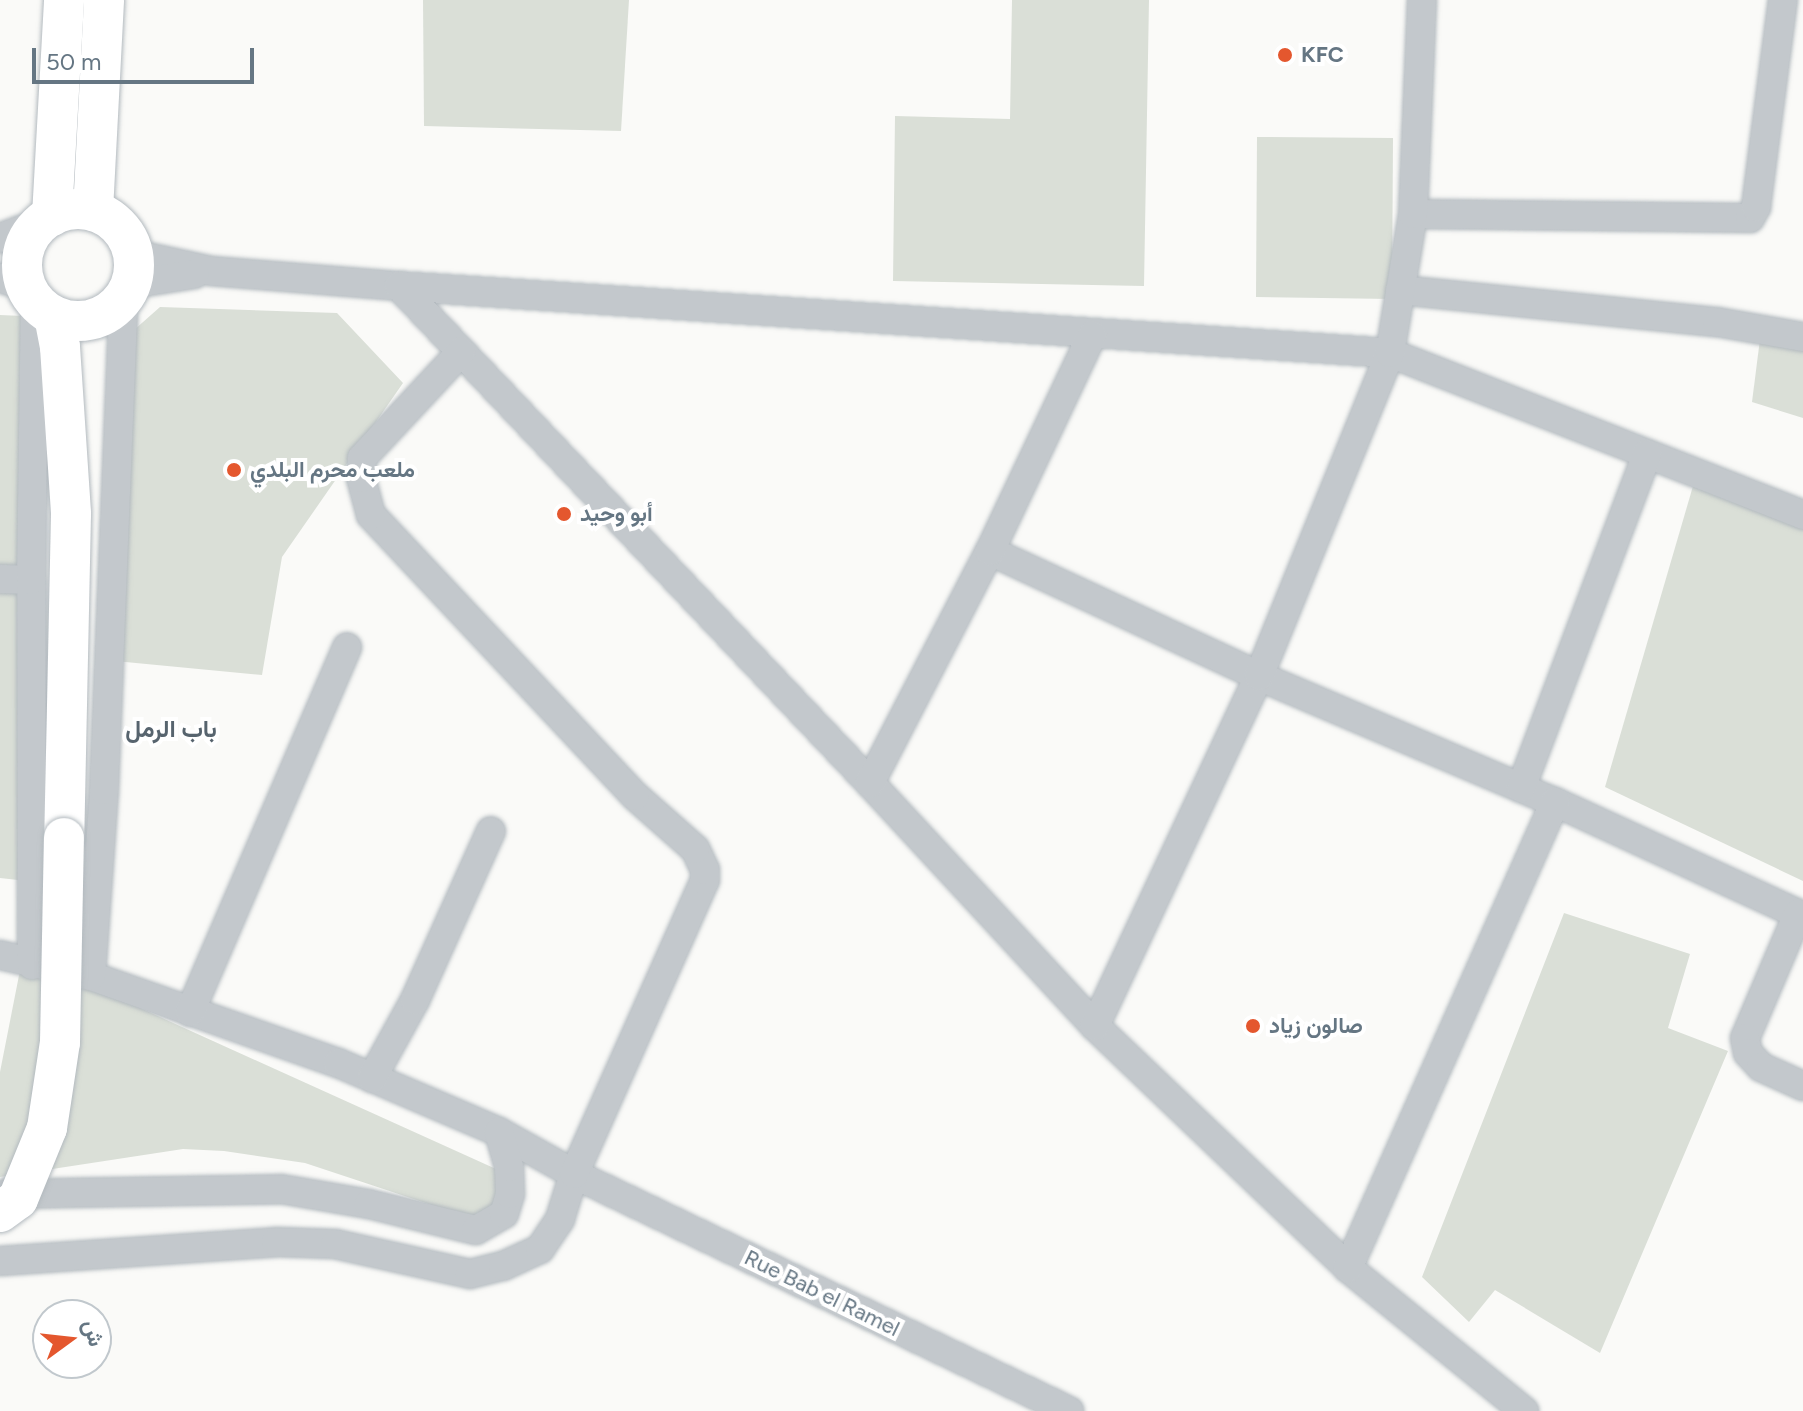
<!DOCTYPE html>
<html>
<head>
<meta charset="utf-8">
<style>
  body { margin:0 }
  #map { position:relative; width:1803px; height:1411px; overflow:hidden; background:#fafaf8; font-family:Figtree,Vazirmatn,sans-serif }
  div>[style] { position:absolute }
  .green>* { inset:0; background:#dadfd7 }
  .roads { filter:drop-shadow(0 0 2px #b3babf) drop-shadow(0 0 2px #b3babf) }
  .street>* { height:28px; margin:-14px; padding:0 14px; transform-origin:14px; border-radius:14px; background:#c3c8cc }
  .secondary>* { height:40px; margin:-20px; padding:0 20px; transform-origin:20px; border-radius:20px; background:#fff }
  .secondary>.ring { margin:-20px; padding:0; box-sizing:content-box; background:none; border:40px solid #fff; border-radius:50% }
  .bridges { filter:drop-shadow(0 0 2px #b3babf) drop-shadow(0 0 2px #b3babf) }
  .secondary-bridge>* { height:40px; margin:-20px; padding:0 20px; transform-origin:20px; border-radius:20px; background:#fff }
  .dots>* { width:22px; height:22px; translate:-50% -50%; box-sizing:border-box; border:4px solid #fff; border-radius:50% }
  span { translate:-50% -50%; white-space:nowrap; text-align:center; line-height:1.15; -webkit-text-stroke:8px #fff; paint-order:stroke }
  .poi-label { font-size:22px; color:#657683; font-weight:700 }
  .left { translate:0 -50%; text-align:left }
  .street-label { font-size:22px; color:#657683 }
  .neighbourhood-label { font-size:24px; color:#57646e; font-weight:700 }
  .north { position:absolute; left:32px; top:1299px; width:80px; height:80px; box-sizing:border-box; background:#fff; border:2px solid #c1c8cd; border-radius:50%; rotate:75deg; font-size:22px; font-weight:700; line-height:32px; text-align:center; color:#657683 }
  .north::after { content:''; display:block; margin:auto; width:28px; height:36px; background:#e4572e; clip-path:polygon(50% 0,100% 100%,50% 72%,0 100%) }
  .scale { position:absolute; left:32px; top:48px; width:222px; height:36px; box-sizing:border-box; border:4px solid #657683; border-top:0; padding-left:10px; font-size:24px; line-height:28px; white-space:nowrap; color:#657683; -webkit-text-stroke:6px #fff; paint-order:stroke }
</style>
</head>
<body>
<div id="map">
  <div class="green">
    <div style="clip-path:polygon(423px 0,629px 0,621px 131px,424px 126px)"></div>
    <div style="clip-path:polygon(1012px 0,1149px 0,1144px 286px,893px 281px,895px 116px,1010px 119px)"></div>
    <div style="clip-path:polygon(1257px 137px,1393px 138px,1392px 299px,1256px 297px)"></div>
    <div style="clip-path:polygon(160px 307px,337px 313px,403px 383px,282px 557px,262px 675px,115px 661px,134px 330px)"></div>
    <div style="clip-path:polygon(0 315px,23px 316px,18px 880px,0 878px)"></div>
    <div style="clip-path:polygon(1760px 339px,1803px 345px,1803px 418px,1752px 402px)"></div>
    <div style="clip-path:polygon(1698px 469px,1803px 512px,1803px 881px,1605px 787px)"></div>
    <div style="clip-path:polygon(1564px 913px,1690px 954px,1668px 1028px,1728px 1051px,1600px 1353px,1495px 1290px,1469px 1322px,1422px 1277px)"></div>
    <div style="clip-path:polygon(23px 955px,496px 1169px,499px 1181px,495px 1203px,477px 1220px,305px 1163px,224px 1151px,183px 1149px,0 1177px,0 1072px)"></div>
  </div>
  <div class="roads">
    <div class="street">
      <div style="left:1413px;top:214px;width:337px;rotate:0.7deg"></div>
      <div style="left:1750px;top:218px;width:13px;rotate:-61deg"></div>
      <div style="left:1756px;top:207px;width:209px;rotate:-82.6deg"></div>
      <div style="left:0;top:238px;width:47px;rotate:-21.1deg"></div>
      <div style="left:133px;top:254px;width:80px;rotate:12.3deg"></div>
      <div style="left:211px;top:271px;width:189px;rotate:4.6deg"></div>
      <div style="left:399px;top:286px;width:993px;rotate:3.87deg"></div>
      <div style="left:1390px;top:353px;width:444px;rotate:21.4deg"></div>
      <div style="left:0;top:278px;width:28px;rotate:18deg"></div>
      <div style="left:399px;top:286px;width:685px;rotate:46.54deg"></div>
      <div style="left:870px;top:783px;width:331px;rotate:47.2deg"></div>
      <div style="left:1095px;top:1026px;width:350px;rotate:43.7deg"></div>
      <div style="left:1348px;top:1268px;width:227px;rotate:39.1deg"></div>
      <div style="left:1400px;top:290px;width:319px;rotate:5.8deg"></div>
      <div style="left:1717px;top:322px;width:87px;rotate:9.9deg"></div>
      <div style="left:127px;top:292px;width:20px;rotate:-30deg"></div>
      <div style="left:144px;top:282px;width:51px;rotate:-9.1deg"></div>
      <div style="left:990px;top:551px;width:297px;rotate:24.9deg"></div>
      <div style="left:1259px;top:676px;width:322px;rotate:23.1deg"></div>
      <div style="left:1555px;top:802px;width:273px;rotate:24.7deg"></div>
      <div style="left:0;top:579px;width:31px;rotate:2deg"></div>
      <div style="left:870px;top:783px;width:261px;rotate:-62.7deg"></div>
      <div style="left:990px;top:551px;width:239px;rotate:-64.7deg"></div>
      <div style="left:1521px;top:788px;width:357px;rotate:-69.3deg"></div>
      <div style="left:1798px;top:914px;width:135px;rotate:113.1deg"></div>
      <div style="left:1745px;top:1038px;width:15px;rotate:79deg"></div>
      <div style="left:1748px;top:1053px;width:19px;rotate:47deg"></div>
      <div style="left:1761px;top:1067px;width:46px;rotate:24.3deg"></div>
      <div style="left:0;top:955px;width:93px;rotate:13deg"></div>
      <div style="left:91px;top:976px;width:262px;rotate:19.4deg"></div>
      <div style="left:338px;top:1063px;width:175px;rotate:23.2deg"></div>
      <div style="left:499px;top:1132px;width:86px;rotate:29.2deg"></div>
      <div style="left:574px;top:1174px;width:549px;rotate:25.58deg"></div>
      <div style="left:32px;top:965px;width:385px;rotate:-90.1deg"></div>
      <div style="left:31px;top:580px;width:279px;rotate:-89.2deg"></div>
      <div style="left:91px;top:976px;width:186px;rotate:-86deg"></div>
      <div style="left:104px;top:790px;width:492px;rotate:-87.7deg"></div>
      <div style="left:190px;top:1012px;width:397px;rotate:-66.7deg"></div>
      <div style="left:1095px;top:1026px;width:387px;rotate:-64.9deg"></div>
      <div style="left:1259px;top:676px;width:349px;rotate:-67.9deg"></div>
      <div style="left:1390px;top:353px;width:141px;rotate:-80.6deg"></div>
      <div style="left:1413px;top:214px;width:214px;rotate:-87.6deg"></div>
      <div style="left:372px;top:1078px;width:89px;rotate:-61.1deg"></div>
      <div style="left:415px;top:1000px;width:185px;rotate:-65.8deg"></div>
      <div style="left:6px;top:1194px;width:275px;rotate:-1deg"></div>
      <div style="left:281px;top:1189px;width:89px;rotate:9.7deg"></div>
      <div style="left:369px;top:1204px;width:110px;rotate:13.7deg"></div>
      <div style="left:476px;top:1230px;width:32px;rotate:-30deg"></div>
      <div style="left:504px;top:1214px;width:21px;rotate:-73deg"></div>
      <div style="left:510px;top:1194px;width:27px;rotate:-92deg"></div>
      <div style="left:509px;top:1167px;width:36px;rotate:-106deg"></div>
      <div style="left:0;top:1261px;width:277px;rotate:-3.9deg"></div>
      <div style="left:276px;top:1242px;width:59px;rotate:1.9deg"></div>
      <div style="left:335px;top:1244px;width:138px;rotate:12.5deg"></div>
      <div style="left:470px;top:1274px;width:34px;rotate:-14deg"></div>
      <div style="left:503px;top:1266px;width:41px;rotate:-24.7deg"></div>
      <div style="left:540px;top:1249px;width:36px;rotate:-56deg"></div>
      <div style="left:560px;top:1219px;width:47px;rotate:-72.7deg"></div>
      <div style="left:574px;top:1174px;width:322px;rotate:-66deg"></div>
      <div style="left:705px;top:880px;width:10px;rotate:-90deg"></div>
      <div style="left:705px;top:870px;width:23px;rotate:-115deg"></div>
      <div style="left:695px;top:849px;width:80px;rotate:-138.5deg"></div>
      <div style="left:635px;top:796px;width:386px;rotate:-133.2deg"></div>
      <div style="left:371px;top:515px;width:38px;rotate:-105deg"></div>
      <div style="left:361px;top:478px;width:20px;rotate:-87deg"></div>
      <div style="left:362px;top:458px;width:145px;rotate:-47deg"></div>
      <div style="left:1348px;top:1268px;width:510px;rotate:-66.05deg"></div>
    </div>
    <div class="secondary">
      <div class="ring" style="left:22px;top:209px;width:72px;height:72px"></div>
      <div style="left:93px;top:211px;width:211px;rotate:-87deg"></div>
      <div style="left:52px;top:216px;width:216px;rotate:-86.8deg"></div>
      <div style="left:54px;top:316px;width:32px;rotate:79deg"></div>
      <div style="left:60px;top:347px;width:167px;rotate:86.2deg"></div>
      <div style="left:71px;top:514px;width:324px;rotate:91.2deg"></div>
    </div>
  </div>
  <div class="bridges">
    <div class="secondary-bridge">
      <div style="left:0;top:1212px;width:22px;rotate:-36deg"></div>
      <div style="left:18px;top:1199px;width:77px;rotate:-67.8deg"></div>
      <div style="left:47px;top:1128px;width:87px;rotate:-81.4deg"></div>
      <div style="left:60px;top:1042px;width:204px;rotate:-88.9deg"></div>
    </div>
  </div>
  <div class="dots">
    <div style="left:1285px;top:55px;background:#e4572e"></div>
    <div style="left:234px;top:470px;background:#e4572e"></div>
    <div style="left:564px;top:514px;background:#e4572e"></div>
    <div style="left:1253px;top:1026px;background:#e4572e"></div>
  </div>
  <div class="poi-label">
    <span class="left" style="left:1301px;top:55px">KFC</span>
    <span class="left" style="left:250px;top:470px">ملعب محرم البلدي</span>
    <span class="left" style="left:580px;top:514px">أبو وحيد</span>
    <span class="left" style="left:1269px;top:1026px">صالون زياد</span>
  </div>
  <div class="street-label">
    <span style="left:822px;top:1293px;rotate:26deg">Rue Bab el Ramel</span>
  </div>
  <div class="neighbourhood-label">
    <span style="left:171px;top:729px">باب الرمل</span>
  </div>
  <div class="north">ش</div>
  <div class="scale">50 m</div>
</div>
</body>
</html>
